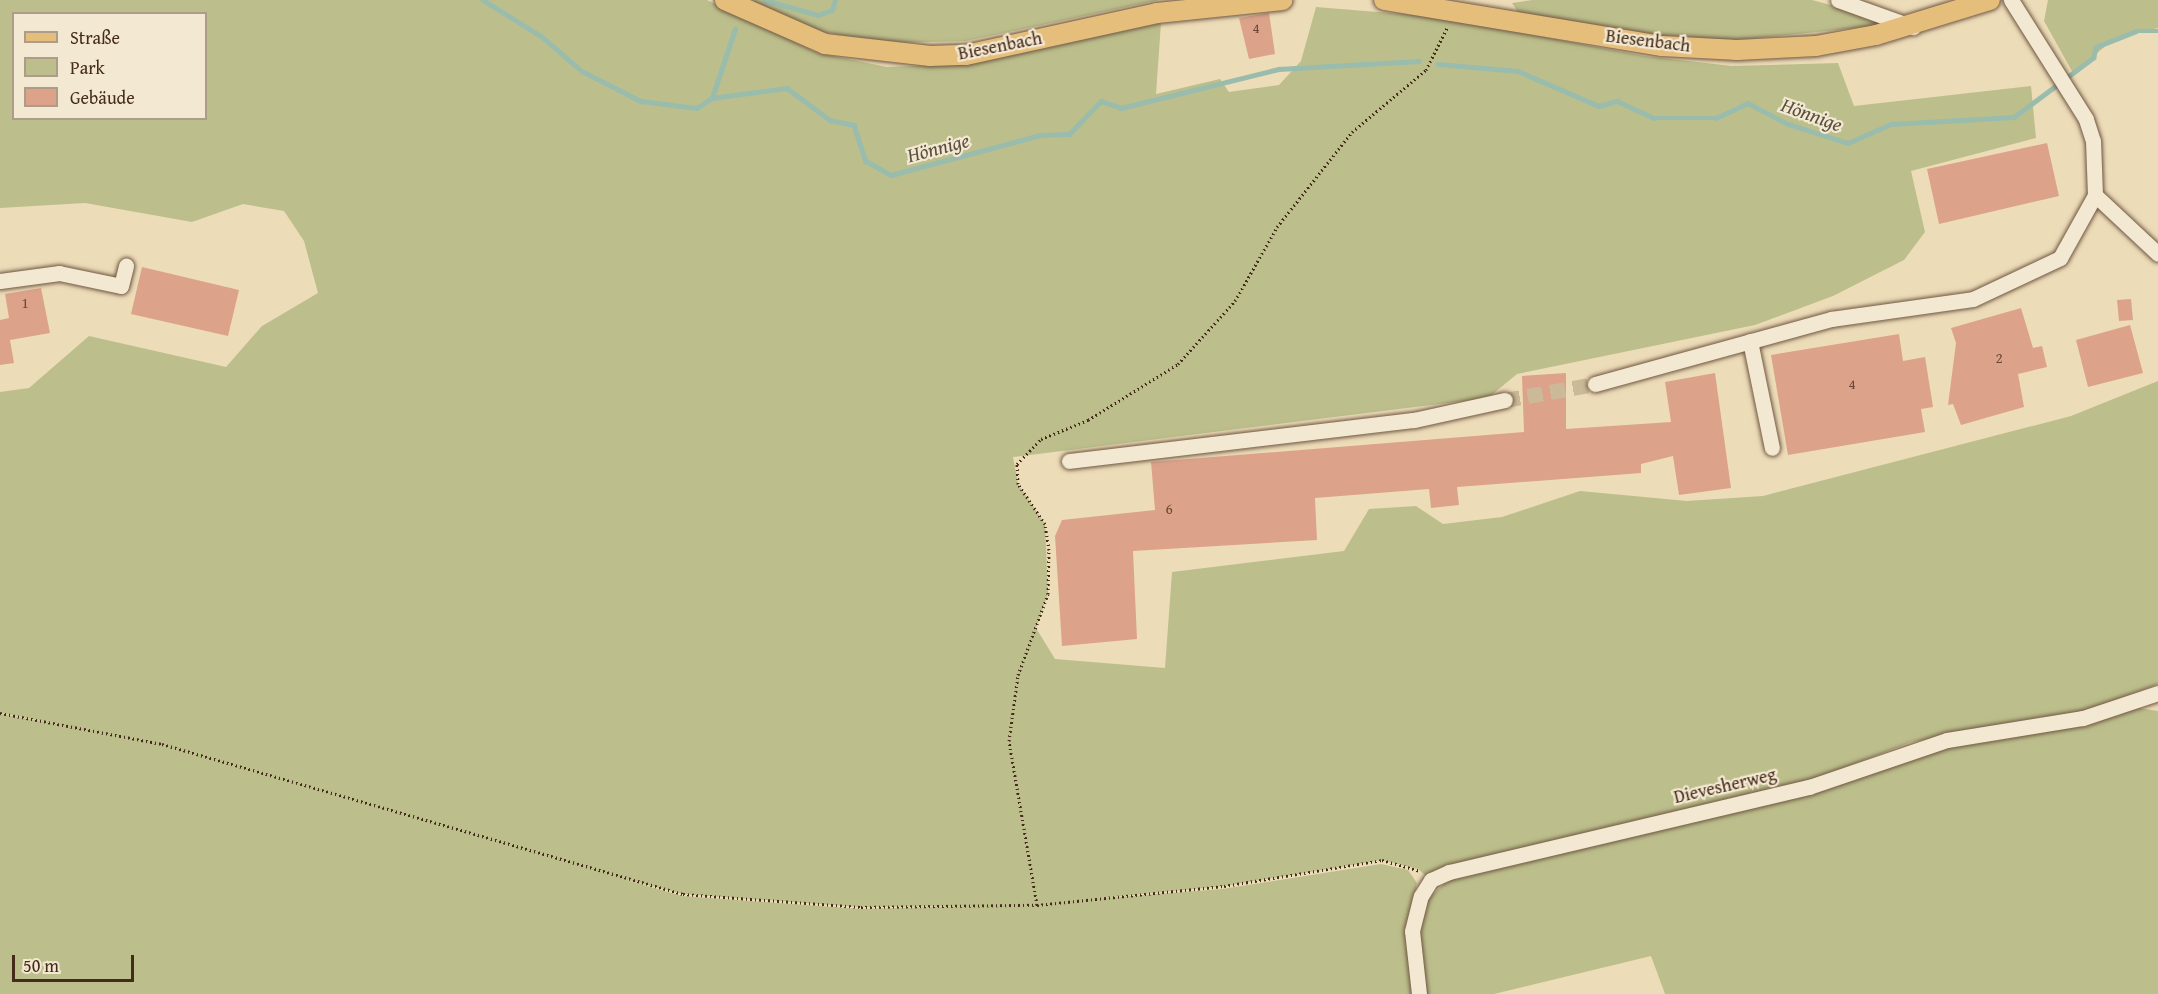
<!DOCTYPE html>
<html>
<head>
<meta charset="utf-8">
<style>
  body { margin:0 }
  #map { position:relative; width:2158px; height:994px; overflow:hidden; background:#eddcb8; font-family:"Gentium Book Plus",serif }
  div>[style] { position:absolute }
  .green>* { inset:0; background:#bcbf8c }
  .stream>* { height:4.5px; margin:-2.25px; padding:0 2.25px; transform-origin:2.25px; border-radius:2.25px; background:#99bcad }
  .building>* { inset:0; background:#dca38a }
  .minor-tunnel>* { height:15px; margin-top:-7.5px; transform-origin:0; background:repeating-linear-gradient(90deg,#cbb998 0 15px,transparent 0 23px) }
  .path>* { height:3px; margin-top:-1.5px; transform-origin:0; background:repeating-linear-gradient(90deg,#452b1a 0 1.5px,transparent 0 4.5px) }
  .roads { filter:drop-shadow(0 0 2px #6f5742) drop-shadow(0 0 2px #6f5742) }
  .minor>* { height:15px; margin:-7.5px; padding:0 7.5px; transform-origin:7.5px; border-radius:7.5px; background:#f3e8d1 }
  .major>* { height:20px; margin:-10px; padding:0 10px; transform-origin:10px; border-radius:10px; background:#e6be7c }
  span { translate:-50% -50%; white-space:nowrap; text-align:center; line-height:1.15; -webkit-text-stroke:4.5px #f3e8d1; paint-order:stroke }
  .number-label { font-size:15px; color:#6b4936 }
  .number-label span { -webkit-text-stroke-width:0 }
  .street-label { font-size:18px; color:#452b1a }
  .water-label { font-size:20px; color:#5a4f3f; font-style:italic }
  .legend { position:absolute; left:12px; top:12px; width:195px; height:108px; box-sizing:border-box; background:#f3e8d1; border:2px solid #ad9c88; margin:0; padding:8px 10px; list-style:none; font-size:18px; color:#452b1a }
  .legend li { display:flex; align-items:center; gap:12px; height:30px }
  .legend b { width:30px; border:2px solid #ad9c88 }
  .scale { position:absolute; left:12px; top:955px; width:122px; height:27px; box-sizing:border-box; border:3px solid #452b1a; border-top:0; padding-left:8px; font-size:18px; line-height:21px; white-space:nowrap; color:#452b1a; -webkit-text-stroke:4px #f3e8d1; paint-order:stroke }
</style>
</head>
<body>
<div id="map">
  <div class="green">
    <div style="clip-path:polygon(evenodd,0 0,707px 0,818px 53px,887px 67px,968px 64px,1161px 23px,1156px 94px,1220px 79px,1229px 92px,1279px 85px,1301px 61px,1316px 7px,1439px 17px,1644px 56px,1732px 66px,1838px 63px,1854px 106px,2031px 86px,2036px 138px,1911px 171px,1925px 232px,1904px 260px,1833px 296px,1755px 325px,1517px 374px,1488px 398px,1013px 457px,1018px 484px,1045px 524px,1048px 594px,1036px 628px,1055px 659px,1165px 668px,1172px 572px,1344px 551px,1369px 509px,1416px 506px,1443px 524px,1502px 517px,1580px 491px,1687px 501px,1763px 496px,2071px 416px,2158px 381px,2158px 684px,2089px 710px,1911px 742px,1807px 782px,1431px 880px,1418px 869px,1382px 860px,1224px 886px,1092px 899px,1222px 889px,1381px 864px,1408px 870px,1417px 883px,1408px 931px,1413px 994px,0 994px,0 714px,70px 726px,0 713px,0 392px,29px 388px,89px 336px,226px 367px,262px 326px,318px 293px,304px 241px,284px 211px,243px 204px,192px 222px,85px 203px,0 208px,0 0,14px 14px,206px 14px,206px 118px,14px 118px,14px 14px,0 0,620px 878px,683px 894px,861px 907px,975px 906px,860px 909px,682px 896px,620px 878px)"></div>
    <div style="clip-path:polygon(754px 0,1159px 0,966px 41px,889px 43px,823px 32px,754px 5px)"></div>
    <div style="clip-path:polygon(1532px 0,1812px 0,1879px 18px,1884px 25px,1738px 40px,1660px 37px,1518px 12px,1512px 3px)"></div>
    <div style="clip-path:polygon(2048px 0,2158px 0,2158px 28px,2114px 39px,2073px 73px,2044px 21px)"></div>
    <div style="clip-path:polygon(2138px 708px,2158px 711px,2158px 994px,1665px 994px,1651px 956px,1494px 994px,1423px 994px,1416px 932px,1424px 903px,1449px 879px,1968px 739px)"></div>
  </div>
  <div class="stream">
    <div style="left:483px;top:0;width:68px;rotate:31.8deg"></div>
    <div style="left:541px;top:36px;width:54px;rotate:40.5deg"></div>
    <div style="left:582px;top:71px;width:66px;rotate:27deg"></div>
    <div style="left:641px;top:101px;width:56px;rotate:7.1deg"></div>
    <div style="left:697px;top:108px;width:18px;rotate:-34deg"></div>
    <div style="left:712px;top:98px;width:76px;rotate:-7.6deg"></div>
    <div style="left:787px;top:88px;width:54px;rotate:36.7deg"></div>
    <div style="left:830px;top:120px;width:25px;rotate:12deg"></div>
    <div style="left:854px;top:125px;width:38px;rotate:72deg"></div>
    <div style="left:866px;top:161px;width:29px;rotate:29deg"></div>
    <div style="left:891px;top:175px;width:154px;rotate:-15deg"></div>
    <div style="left:1040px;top:135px;width:29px;rotate:-2deg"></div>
    <div style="left:1069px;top:134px;width:46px;rotate:-45.9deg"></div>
    <div style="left:1101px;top:101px;width:21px;rotate:19deg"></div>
    <div style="left:1121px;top:108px;width:163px;rotate:-13.9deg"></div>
    <div style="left:1279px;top:69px;width:140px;rotate:-3.3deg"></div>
    <div style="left:765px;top:0;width:55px;rotate:15.8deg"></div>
    <div style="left:818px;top:15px;width:15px;rotate:-20deg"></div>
    <div style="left:832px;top:10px;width:10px;rotate:-73deg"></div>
    <div style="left:1438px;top:64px;width:80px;rotate:5deg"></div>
    <div style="left:1518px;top:71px;width:88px;rotate:23.4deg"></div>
    <div style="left:1599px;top:106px;width:19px;rotate:-16deg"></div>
    <div style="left:1617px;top:101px;width:41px;rotate:24.7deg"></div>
    <div style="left:1654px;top:118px;width:62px"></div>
    <div style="left:1716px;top:118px;width:35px;rotate:-25deg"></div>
    <div style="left:1748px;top:103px;width:45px;rotate:27.7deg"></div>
    <div style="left:1788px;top:124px;width:63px;rotate:17.6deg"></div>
    <div style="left:1848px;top:143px;width:47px;rotate:-23.8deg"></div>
    <div style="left:1891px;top:124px;width:123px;rotate:-3.3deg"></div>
    <div style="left:2014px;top:117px;width:99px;rotate:-36.8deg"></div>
    <div style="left:2093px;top:58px;width:11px;rotate:-75deg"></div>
    <div style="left:2096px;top:47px;width:43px;rotate:-21.8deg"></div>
    <div style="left:2136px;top:31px;width:22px"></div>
    <div style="left:712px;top:98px;width:73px;rotate:-71.6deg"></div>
  </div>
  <div class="building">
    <div style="clip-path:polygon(1269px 13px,1275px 54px,1249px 59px,1239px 18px)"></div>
    <div style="clip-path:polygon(2047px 143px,2059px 196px,1939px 224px,1927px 169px)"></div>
    <div style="clip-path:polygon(142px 267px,239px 290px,228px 336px,131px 314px)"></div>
    <div style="clip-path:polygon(41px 288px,50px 333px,10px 340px,14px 363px,0 365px,0 320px,9px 318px,5px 294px)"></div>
    <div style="clip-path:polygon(2131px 299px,2133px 320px,2119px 321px,2117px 300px)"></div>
    <div style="clip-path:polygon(2021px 308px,2033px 348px,2042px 346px,2047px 367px,2018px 374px,2024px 407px,1961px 425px,1953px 404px,1948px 405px,1956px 343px,1951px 328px)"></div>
    <div style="clip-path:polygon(2130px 325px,2143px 373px,2088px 387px,2076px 340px)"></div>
    <div style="clip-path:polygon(1899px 334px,1903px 361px,1925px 357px,1933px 407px,1921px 409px,1925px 432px,1788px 455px,1771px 355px)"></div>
    <div style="clip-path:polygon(1566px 373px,1566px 429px,1671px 422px,1665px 382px,1715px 373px,1731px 488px,1679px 495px,1673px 456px,1641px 464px,1641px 473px,1457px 487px,1459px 505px,1431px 508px,1429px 489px,1315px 498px,1317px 540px,1133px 551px,1137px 639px,1062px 646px,1055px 536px,1062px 520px,1155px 510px,1151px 462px,1524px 432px,1522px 376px)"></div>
  </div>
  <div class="minor-tunnel">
    <div style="left:1505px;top:400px;width:91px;rotate:-10.1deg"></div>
  </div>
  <div class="path">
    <div style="left:0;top:713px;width:165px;rotate:10.8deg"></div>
    <div style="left:162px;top:744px;width:542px;rotate:16.06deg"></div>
    <div style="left:683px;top:894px;width:178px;rotate:4.2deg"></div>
    <div style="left:861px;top:907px;width:176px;rotate:-0.7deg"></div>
    <div style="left:1037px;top:905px;width:188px;rotate:-5.8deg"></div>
    <div style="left:1224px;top:886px;width:160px;rotate:-9.3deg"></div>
    <div style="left:1382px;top:860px;width:40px;rotate:16deg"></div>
    <div style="left:1037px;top:905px;width:166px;rotate:-99.7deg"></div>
    <div style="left:1009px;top:741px;width:67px;rotate:-82.2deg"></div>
    <div style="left:1018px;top:675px;width:86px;rotate:-69.7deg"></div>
    <div style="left:1048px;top:594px;width:44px;rotate:-88.7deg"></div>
    <div style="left:1049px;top:550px;width:26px;rotate:-99deg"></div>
    <div style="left:1045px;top:524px;width:48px;rotate:-124deg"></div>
    <div style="left:1018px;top:484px;width:20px;rotate:-93deg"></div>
    <div style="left:1017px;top:464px;width:35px;rotate:-46deg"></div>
    <div style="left:1041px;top:439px;width:51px;rotate:-22deg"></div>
    <div style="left:1088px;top:420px;width:106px;rotate:-31.9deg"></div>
    <div style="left:1178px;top:364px;width:85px;rotate:-47.9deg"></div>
    <div style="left:1235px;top:301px;width:85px;rotate:-60.4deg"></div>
    <div style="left:1277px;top:227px;width:121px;rotate:-51.7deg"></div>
    <div style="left:1352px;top:132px;width:97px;rotate:-40deg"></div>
    <div style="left:1426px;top:70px;width:47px;rotate:-63.4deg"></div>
  </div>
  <div class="roads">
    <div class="minor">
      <div style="left:1838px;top:0;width:80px;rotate:19.8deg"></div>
      <div style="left:2095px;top:195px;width:86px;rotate:43.1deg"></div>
      <div style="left:0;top:281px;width:60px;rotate:-7.7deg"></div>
      <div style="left:59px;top:273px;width:63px;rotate:11.8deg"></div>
      <div style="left:121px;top:286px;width:21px;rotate:-76deg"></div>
      <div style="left:1750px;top:341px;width:109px;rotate:78.4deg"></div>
      <div style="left:1595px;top:384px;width:245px;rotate:-15.4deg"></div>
      <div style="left:1831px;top:319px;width:143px;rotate:-8deg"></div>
      <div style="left:1973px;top:299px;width:96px;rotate:-25.2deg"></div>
      <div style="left:2060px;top:258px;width:72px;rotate:-60.9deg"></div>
      <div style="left:2095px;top:195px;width:54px;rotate:-92.1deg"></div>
      <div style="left:2093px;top:141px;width:23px;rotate:-108deg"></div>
      <div style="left:2086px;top:119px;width:141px;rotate:-122.2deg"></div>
      <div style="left:1069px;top:461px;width:347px;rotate:-6.8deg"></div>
      <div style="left:1414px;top:420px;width:93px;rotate:-12.4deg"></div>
      <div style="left:1419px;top:994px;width:63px;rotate:-96.3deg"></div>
      <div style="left:1412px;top:931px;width:36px;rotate:-76deg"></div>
      <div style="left:1421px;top:896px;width:19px;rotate:-58deg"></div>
      <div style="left:1431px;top:880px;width:20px;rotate:-24deg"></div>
      <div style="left:1449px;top:872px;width:370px;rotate:-13.3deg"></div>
      <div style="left:1809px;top:787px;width:146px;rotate:-18.8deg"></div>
      <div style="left:1947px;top:740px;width:138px;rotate:-9.2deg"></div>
      <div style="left:2083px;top:718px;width:79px;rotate:-18.4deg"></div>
    </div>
    <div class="major">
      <div style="left:725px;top:0;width:109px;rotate:23.7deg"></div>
      <div style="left:825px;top:44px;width:106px;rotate:6.5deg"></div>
      <div style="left:930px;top:56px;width:36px;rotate:-2deg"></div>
      <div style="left:966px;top:55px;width:196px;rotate:-12.4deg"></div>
      <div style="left:1157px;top:13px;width:126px;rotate:-5.9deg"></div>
      <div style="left:1384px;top:0;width:282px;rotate:9.4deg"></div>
      <div style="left:1662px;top:46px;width:75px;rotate:3.1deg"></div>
      <div style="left:1737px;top:50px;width:79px;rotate:-2.9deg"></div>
      <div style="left:1816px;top:46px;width:61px;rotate:-10.4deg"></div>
      <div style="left:1876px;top:35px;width:119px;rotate:-17.1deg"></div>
    </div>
  </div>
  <div class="number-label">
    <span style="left:1256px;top:28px">4</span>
    <span style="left:25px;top:303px">1</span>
    <span style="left:1999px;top:358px">2</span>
    <span style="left:1852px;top:384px">4</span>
    <span style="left:1169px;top:509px">6</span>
  </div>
  <div class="street-label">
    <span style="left:1648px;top:41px;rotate:7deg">Biesenbach</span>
    <span style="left:1000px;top:46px;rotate:-11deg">Biesenbach</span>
    <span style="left:1725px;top:786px;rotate:-13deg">Dievesherweg</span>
  </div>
  <div class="water-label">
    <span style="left:1812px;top:114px;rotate:20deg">Hönnige</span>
    <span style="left:938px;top:147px;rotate:-15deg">Hönnige</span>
  </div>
  <ul class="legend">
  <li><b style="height:8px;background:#e6be7c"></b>Straße</li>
  <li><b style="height:16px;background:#bcbf8c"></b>Park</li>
  <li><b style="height:16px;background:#dca38a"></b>Gebäude</li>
  </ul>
  <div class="scale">50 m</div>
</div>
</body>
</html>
